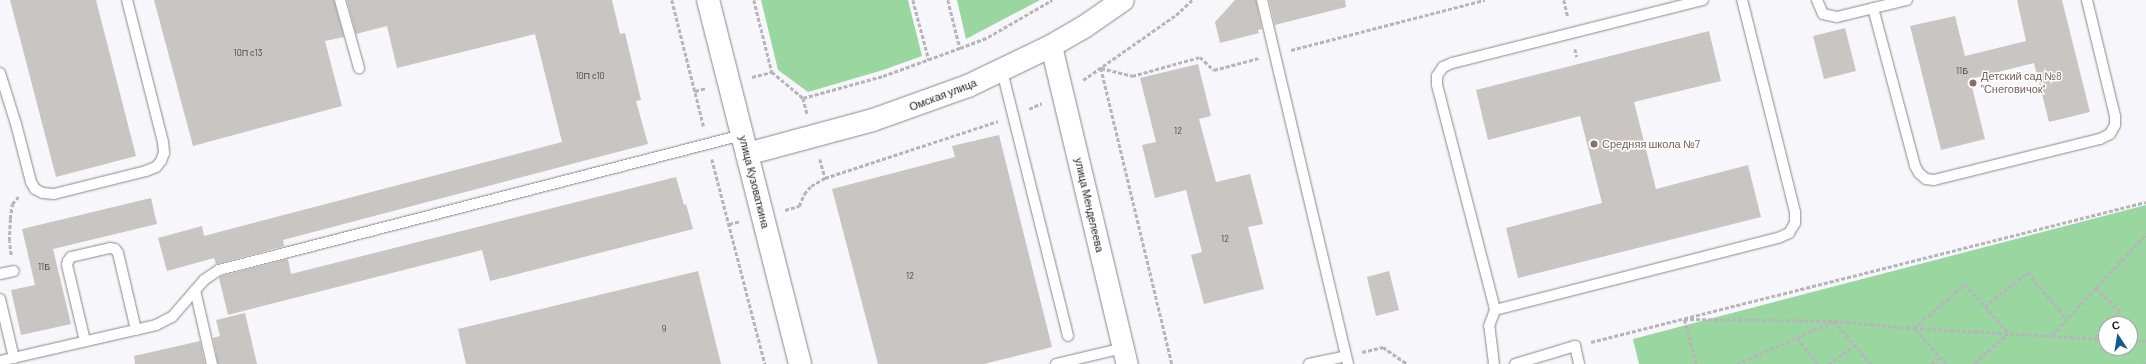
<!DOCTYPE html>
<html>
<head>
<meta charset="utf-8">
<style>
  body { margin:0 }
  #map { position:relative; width:2146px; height:364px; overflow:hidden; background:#f7f7fb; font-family:Barlow,sans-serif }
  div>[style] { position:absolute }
  .green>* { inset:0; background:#99d6a0 }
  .building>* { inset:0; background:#c8c5c2 }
  .path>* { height:2.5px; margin-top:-1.25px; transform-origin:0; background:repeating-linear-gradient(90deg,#b6b6ba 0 4px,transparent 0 6px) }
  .roads { filter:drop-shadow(0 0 1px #88888b) drop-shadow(0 0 1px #88888b) }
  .service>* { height:10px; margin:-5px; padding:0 5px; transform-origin:5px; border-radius:5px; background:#fff }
  .minor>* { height:21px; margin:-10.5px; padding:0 10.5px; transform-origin:10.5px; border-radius:10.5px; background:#fff }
  .secondary>* { height:22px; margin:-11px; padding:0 11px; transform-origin:11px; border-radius:11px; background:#fff }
  .dots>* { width:11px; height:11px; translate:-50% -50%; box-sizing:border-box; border:2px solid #fff; border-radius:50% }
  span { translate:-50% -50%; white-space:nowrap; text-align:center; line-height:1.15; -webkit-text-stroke:3px #fff; paint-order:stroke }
  .number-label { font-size:9px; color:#4a4a4a }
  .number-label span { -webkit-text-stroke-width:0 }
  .education-label { font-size:11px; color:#785e54 }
  .left { translate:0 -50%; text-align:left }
  .street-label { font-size:11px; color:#202122 }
  .north { position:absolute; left:2098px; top:316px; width:40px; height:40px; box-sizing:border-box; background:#fff; border:1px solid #a6a6a7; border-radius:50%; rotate:348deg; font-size:11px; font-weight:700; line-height:16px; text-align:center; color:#202122 }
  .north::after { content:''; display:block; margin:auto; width:14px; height:18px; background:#0d5d90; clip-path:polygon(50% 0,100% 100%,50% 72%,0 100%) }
</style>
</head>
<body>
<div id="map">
  <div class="green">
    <div style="clip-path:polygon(761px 0,908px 0,922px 56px,883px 70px,808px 92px,778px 70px)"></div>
    <div style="clip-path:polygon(957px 0,1040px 0,966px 39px)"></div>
    <div style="clip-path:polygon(evenodd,2146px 205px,2146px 364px,1639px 364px,1633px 339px,2146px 205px,2106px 324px,2130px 324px,2130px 348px,2106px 348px,2106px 324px)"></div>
  </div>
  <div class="building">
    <div style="clip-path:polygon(10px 0,96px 0,136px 156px,56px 177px)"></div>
    <div style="clip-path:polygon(154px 0,334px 0,344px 37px,325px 41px,342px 106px,193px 146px)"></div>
    <div style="clip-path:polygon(347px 0,612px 0,620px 34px,625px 33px,641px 100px,636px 101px,648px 144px,283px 240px,284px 246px,216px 264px,214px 258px,167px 271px,158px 238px,202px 226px,204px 236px,562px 142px,535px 34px,397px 68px,387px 26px,356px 34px)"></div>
    <div style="clip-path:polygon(1235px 0,1256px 0,1262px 29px,1258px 30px,1259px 33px,1220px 43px,1215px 22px)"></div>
    <div style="clip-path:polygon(1269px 0,1345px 0,1346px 7px,1275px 25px)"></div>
    <div style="clip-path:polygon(2017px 0,2062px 0,2090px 112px,2049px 122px,2034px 63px,1970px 79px,1985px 139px,1941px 150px,1910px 26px,1955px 16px,1965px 56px,2026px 41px)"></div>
    <div style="clip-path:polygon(1845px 28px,1856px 71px,1824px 79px,1813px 36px)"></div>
    <div style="clip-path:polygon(1709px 31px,1721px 81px,1634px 102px,1656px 189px,1748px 165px,1761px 217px,1518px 278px,1506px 228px,1602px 203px,1580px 116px,1488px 140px,1476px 90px)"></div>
    <div style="clip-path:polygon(1198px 64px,1211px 116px,1199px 119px,1216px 182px,1250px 174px,1263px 224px,1248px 227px,1264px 289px,1204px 304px,1191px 255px,1202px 252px,1186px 190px,1155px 198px,1142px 145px,1156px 142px,1140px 78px)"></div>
    <div style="clip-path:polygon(999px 135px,1052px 347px,984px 364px,878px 364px,832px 189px,955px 157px,952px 146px)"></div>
    <div style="clip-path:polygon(676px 177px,684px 205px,686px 204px,693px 229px,490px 281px,482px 250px,228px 315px,219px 278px,222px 276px,288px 259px,291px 274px)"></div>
    <div style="clip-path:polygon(151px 198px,157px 224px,53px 249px,71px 324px,21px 335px,11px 290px,35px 285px,22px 229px)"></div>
    <div style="clip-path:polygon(698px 271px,721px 364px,466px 364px,458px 329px)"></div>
    <div style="clip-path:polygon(1389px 271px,1399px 310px,1376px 316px,1367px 277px)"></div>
    <div style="clip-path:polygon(245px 313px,257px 364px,218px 364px,213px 338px,220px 336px,216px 320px)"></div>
    <div style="clip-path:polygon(200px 341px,205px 364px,135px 364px,134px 356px)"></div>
  </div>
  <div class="path">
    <div style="left:672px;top:0;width:131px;rotate:75.9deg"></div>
    <div style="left:754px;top:0;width:74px;rotate:76deg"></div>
    <div style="left:772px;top:72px;width:40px;rotate:40deg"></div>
    <div style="left:803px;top:98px;width:83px;rotate:-15.4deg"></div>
    <div style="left:883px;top:76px;width:82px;rotate:-20deg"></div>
    <div style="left:960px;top:48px;width:30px;rotate:-21deg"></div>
    <div style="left:988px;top:37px;width:74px;rotate:-30deg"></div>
    <div style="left:913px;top:0;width:62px;rotate:75.1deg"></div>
    <div style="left:948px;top:0;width:49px;rotate:76deg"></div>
    <div style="left:1564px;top:0;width:17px;rotate:77deg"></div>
    <div style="left:1575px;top:49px;width:8px;rotate:76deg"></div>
    <div style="left:1291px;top:50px;width:200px;rotate:-14.5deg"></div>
    <div style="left:1101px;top:68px;width:32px;rotate:14deg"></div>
    <div style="left:1132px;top:76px;width:71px;rotate:-15.6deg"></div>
    <div style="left:1200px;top:57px;width:19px;rotate:43deg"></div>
    <div style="left:1214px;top:70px;width:47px;rotate:-14.9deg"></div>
    <div style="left:1101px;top:68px;width:304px;rotate:76.5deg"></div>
    <div style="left:752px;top:77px;width:21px;rotate:-14deg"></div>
    <div style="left:1083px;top:80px;width:113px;rotate:-35deg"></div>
    <div style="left:1176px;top:15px;width:22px;rotate:-43deg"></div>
    <div style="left:695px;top:91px;width:11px;rotate:-15deg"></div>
    <div style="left:803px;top:98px;width:16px;rotate:75deg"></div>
    <div style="left:1029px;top:109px;width:14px;rotate:-25deg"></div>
    <div style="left:712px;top:159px;width:212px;rotate:75.5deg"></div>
    <div style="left:820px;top:159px;width:20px;rotate:75deg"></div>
    <div style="left:785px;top:210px;width:15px;rotate:-16deg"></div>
    <div style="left:799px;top:206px;width:13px;rotate:-67deg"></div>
    <div style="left:804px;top:194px;width:11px;rotate:-49deg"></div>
    <div style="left:811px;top:186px;width:16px;rotate:-30deg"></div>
    <div style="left:825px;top:178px;width:182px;rotate:-18.2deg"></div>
    <div style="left:729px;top:224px;width:12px;rotate:-14deg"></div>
    <div style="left:11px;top:255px;width:14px;rotate:-98deg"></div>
    <div style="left:9px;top:241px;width:22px;rotate:-87deg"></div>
    <div style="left:10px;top:219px;width:15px;rotate:-82deg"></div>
    <div style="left:12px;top:204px;width:11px;rotate:-49deg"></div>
    <div style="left:2096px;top:288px;width:33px;rotate:44deg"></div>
    <div style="left:2120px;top:311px;width:18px;rotate:133deg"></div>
    <div style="left:1985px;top:306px;width:55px;rotate:-38.3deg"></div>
    <div style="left:2028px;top:272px;width:62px;rotate:50.9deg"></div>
    <div style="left:2052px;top:335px;width:138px;rotate:-47.1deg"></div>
    <div style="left:1797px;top:338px;width:33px;rotate:51deg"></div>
    <div style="left:2095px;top:338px;width:16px;rotate:-47deg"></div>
    <div style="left:2130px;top:340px;width:16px;rotate:4deg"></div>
    <div style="left:1591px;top:342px;width:572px;rotate:-14.16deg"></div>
    <div style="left:1362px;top:352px;width:22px;rotate:-13deg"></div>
    <div style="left:1383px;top:347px;width:29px;rotate:35deg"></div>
    <div style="left:1696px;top:364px;width:47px;rotate:-104.9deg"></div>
    <div style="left:1684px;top:319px;width:150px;rotate:0.8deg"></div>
    <div style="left:1834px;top:321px;width:80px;rotate:5deg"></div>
    <div style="left:1914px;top:328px;width:192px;rotate:3.3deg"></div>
    <div style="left:1737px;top:364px;width:106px;rotate:-23.9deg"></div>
    <div style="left:1834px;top:321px;width:57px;rotate:49.3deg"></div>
    <div style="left:1828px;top:364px;width:32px;rotate:-34deg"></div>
    <div style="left:1931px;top:364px;width:11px;rotate:-38deg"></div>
    <div style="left:1946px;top:364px;width:48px;rotate:-131.6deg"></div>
    <div style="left:1914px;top:328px;width:67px;rotate:-40.8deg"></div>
    <div style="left:1965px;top:284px;width:66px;rotate:48.1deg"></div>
    <div style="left:2009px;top:333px;width:47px;rotate:138.5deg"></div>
    <div style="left:2143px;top:364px;width:3px;rotate:-18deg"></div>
  </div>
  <div class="roads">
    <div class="service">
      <div style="left:340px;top:0;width:71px;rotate:74.4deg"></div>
      <div style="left:1262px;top:0;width:374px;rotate:76.7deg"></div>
      <div style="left:1703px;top:0;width:259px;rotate:165.9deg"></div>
      <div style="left:1452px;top:63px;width:10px;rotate:156deg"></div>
      <div style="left:1443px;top:67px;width:11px;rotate:124deg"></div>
      <div style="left:1437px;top:76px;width:9px;rotate:90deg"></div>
      <div style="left:1437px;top:85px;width:232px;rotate:75.5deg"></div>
      <div style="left:1495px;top:310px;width:292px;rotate:-14.3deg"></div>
      <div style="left:1778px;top:238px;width:12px;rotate:-24deg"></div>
      <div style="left:1789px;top:233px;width:12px;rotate:-59deg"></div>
      <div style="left:1795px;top:223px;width:11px;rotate:-90deg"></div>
      <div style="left:1795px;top:212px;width:219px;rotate:-104deg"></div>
      <div style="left:1817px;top:0;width:15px;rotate:67deg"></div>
      <div style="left:1823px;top:14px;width:14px;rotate:12deg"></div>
      <div style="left:1837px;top:17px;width:72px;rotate:-13.7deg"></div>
      <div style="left:1873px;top:8px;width:163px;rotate:75.1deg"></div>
      <div style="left:1915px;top:166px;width:8px;rotate:60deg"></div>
      <div style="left:1919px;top:173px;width:9px;rotate:41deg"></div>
      <div style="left:1926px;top:179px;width:8px;rotate:7deg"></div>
      <div style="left:1934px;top:180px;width:171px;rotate:-13.9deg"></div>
      <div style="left:2100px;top:139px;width:11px;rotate:-27deg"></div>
      <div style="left:2110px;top:134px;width:10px;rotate:-61deg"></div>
      <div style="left:2115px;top:125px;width:9px;rotate:-90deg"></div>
      <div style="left:2115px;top:116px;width:119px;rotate:-103.6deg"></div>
      <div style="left:1002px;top:71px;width:273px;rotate:76deg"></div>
      <div style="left:0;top:73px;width:53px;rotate:72.6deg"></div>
      <div style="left:16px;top:124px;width:60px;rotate:75.5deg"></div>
      <div style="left:31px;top:182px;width:8px;rotate:60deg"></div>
      <div style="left:35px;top:189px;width:9px;rotate:27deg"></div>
      <div style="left:43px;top:193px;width:11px;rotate:5deg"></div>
      <div style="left:54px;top:194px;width:95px;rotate:-14deg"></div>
      <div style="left:146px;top:171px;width:11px;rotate:-22deg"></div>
      <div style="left:156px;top:167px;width:8px;rotate:-50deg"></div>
      <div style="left:161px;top:161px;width:9px;rotate:-69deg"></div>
      <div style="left:164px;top:153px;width:11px;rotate:-95deg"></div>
      <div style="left:163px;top:142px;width:146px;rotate:-104.2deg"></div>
      <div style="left:0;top:274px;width:14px;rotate:-12deg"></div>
      <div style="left:195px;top:290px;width:76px;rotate:77.1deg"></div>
      <div style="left:0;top:299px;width:61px;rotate:76.7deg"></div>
      <div style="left:85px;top:341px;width:78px;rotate:-103.3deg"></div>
      <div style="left:67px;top:265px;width:4px;rotate:-76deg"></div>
      <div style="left:68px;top:261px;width:5px;rotate:-53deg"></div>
      <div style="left:71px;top:257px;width:40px;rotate:-13deg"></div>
      <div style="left:110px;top:248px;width:5px;rotate:11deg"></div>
      <div style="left:115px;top:249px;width:5px;rotate:53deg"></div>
      <div style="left:118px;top:253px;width:79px;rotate:76.8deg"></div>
      <div style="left:0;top:361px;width:160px;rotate:-13deg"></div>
      <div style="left:156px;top:325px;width:18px;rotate:-27deg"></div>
      <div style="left:172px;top:317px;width:49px;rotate:-49.1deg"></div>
      <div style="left:204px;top:280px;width:18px;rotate:-34deg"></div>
      <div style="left:219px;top:270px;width:540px;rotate:-14.47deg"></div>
      <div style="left:1056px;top:364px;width:69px;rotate:-13.4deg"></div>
      <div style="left:1309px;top:364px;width:38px;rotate:-12deg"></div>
      <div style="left:1494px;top:364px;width:38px;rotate:-97deg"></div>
      <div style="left:1489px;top:326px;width:17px;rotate:-69deg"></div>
      <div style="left:1515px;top:364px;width:63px;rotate:-16.7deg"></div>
      <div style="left:1575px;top:346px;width:18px;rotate:77deg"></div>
    </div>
    <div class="minor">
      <div style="left:1051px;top:46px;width:327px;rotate:76.6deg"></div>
    </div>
    <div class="secondary">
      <div style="left:708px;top:0;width:375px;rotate:75.8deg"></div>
      <div style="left:747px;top:154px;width:131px;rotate:-15.1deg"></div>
      <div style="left:873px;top:120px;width:101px;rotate:-19.7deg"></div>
      <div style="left:968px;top:86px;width:92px;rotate:-25.7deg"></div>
      <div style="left:1051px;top:46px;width:38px;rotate:-30deg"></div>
      <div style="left:1084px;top:27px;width:47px;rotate:-34.7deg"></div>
    </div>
  </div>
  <div class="dots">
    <div style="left:1973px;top:83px;background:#8d6e63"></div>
    <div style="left:1594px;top:144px;background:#8d6e63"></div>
  </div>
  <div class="number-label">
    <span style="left:248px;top:53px">10П с13</span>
    <span style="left:1962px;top:71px">11Б</span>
    <span style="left:590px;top:76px">10П с10</span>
    <span style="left:1178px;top:131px">12</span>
    <span style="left:1225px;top:239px">12</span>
    <span style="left:44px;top:267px">11Б</span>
    <span style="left:910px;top:276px">12</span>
    <span style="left:664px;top:329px">9</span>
  </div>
  <div class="education-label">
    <span class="left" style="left:1981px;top:83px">Детский сад №8<br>"Снеговичок"</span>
    <span class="left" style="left:1602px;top:144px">Средняя школа №7</span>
  </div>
  <div class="street-label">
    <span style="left:943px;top:95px;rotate:-21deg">Омская улица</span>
    <span style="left:754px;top:182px;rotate:76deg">улица Кузоваткина</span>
    <span style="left:1089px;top:205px;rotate:77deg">улица Менделеева</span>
  </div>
  <div class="north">С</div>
</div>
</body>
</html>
